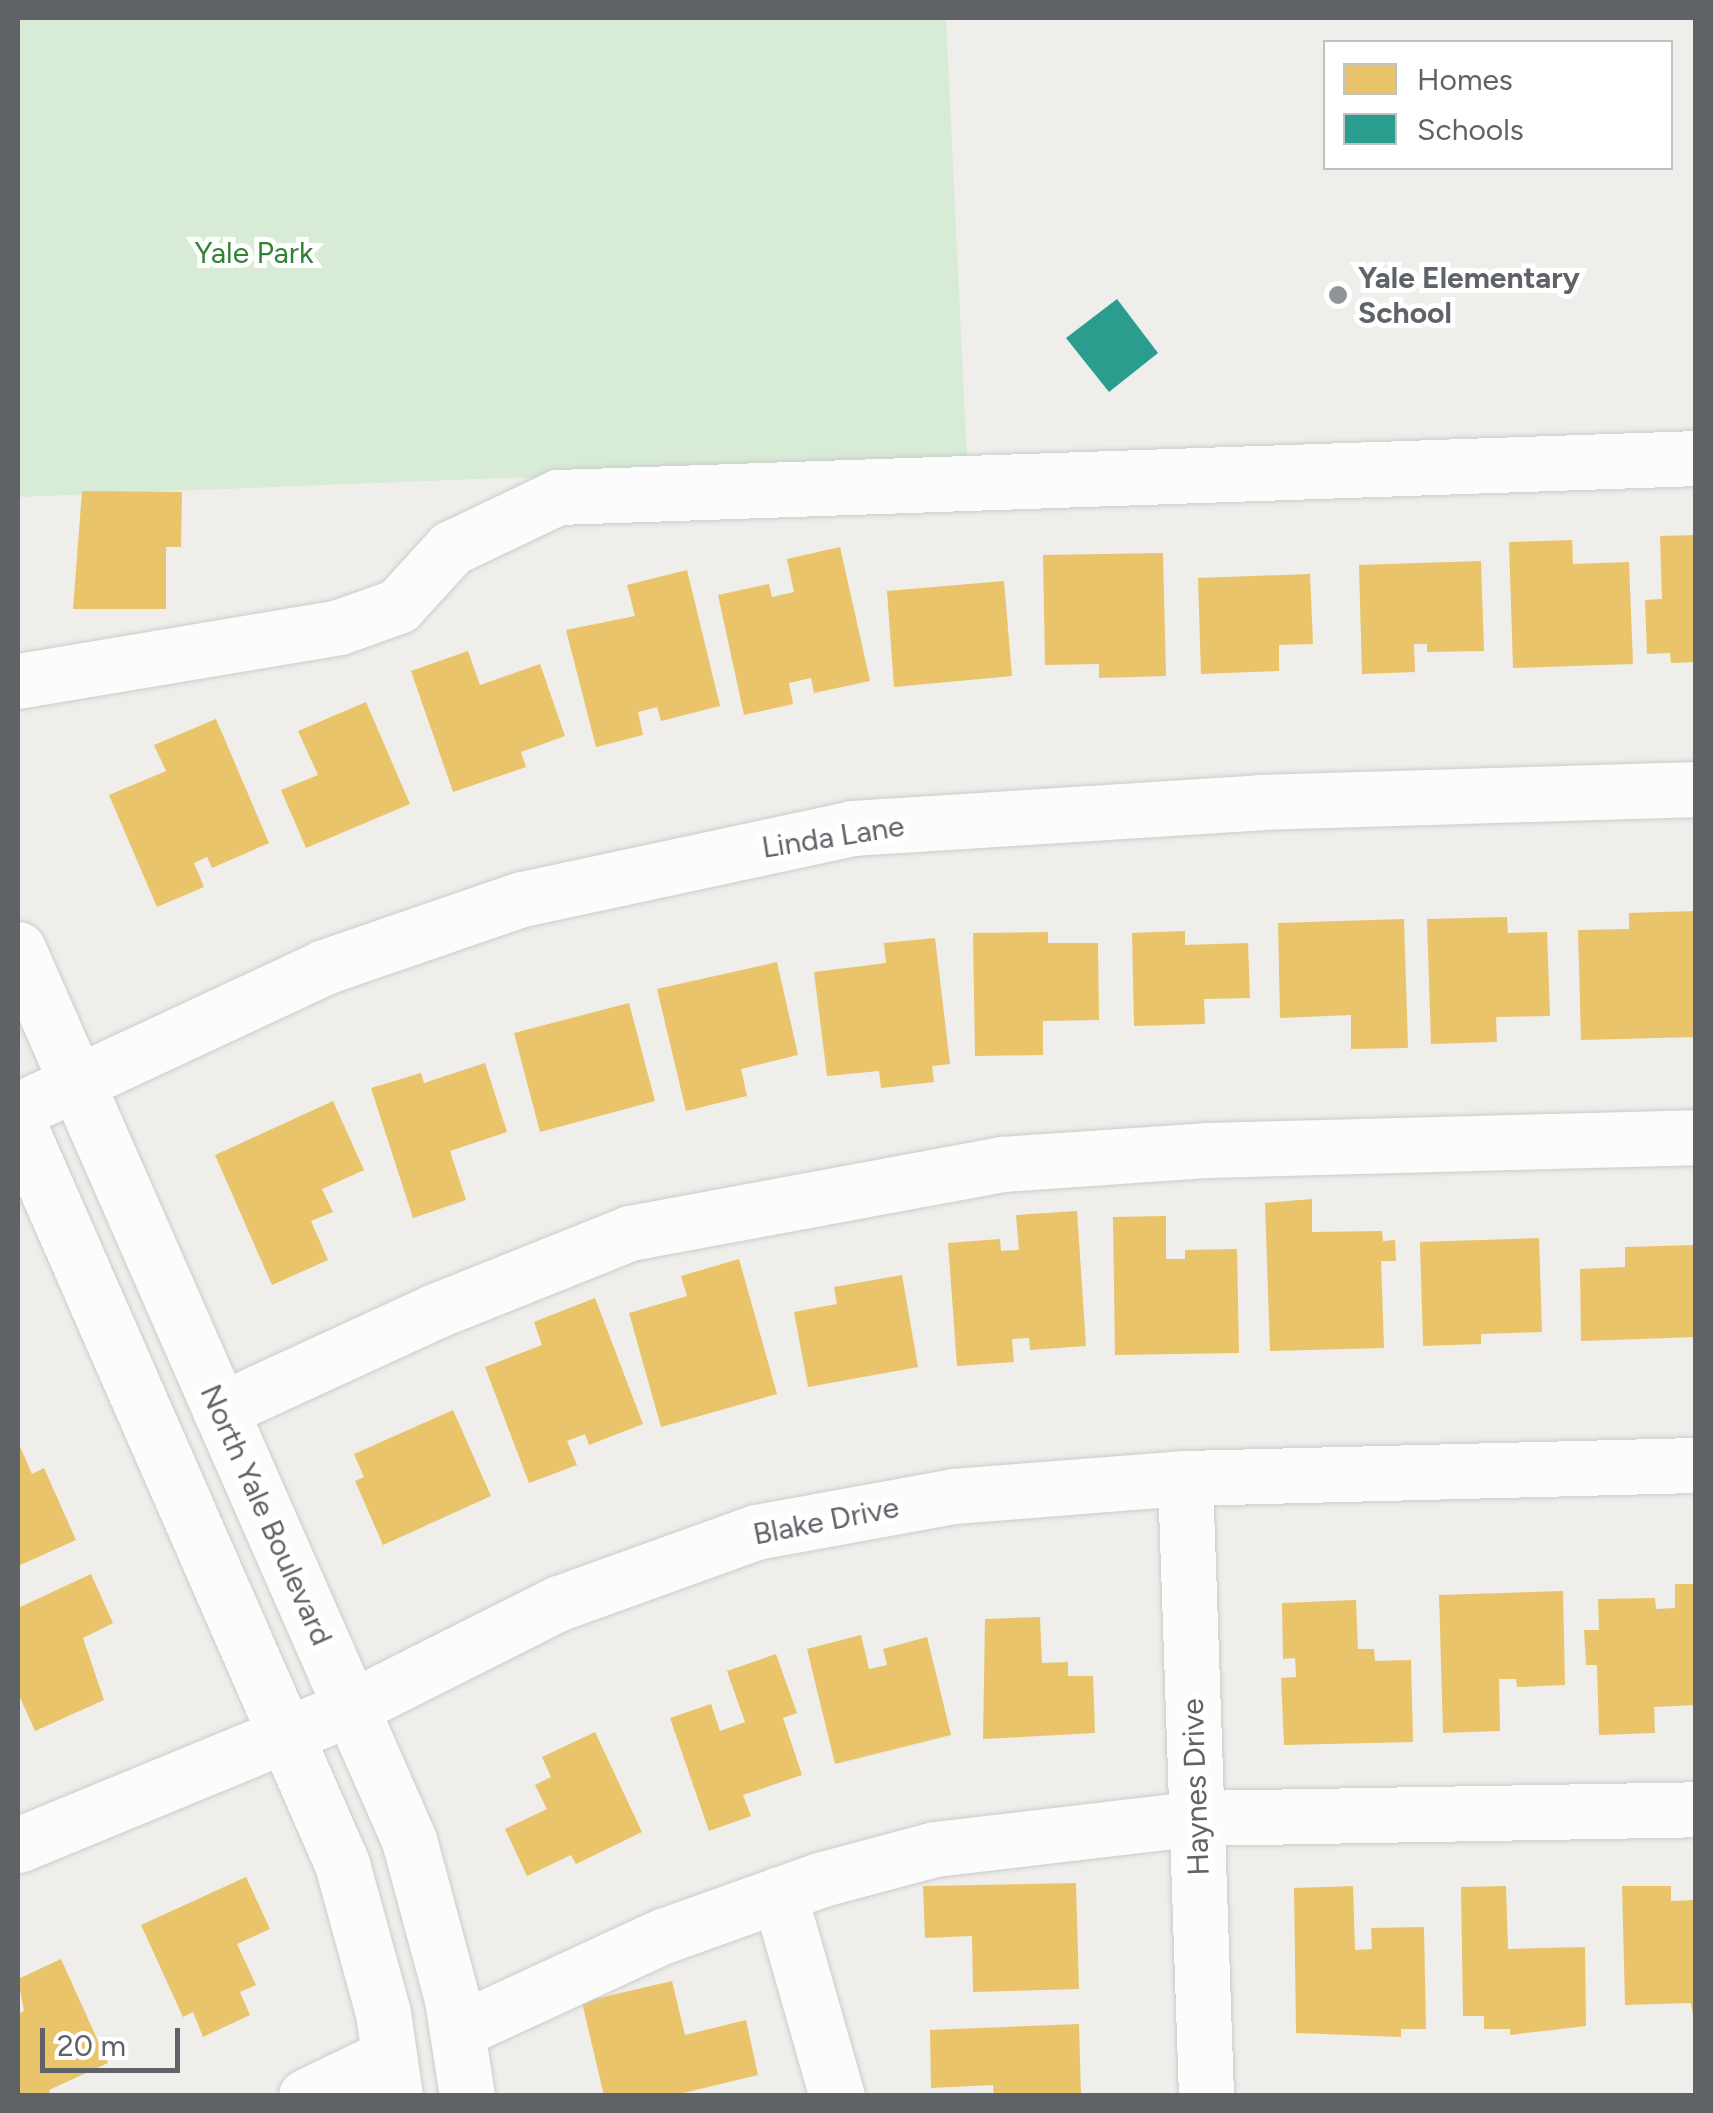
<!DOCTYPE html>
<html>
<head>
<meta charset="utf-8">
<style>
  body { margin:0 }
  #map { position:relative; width:1713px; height:2113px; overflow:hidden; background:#efeeea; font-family:Figtree,sans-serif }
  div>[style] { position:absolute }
  .green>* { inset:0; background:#d8ebd6 }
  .homes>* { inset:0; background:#e9c46a }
  .schools>* { inset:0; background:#2a9d8f }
  .roads { filter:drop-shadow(0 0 2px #cbcccc) drop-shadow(0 0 2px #cbcccc) }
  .minor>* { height:55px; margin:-27.5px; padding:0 27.5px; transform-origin:27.5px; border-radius:27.5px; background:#fdfcfc }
  .dots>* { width:28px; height:28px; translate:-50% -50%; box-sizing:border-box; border:5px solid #fff; border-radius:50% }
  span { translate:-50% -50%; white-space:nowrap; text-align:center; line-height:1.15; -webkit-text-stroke:10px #fff; paint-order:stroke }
  .park-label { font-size:30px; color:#348238 }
  .poi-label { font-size:30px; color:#5f6368; font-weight:700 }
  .left { translate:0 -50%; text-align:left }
  .street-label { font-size:30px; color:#5f6368 }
  .frame { position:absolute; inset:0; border:20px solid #5f6368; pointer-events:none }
  .legend { position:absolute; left:1323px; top:40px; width:350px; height:130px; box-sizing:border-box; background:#fff; border:2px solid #bfc1c3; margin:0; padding:12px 18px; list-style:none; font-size:30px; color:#5f6368 }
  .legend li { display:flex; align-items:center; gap:20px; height:50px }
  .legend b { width:50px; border:2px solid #bfc1c3 }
  .scale { position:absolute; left:40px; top:2028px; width:140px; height:45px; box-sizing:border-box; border:5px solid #5f6368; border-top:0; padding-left:12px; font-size:30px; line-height:35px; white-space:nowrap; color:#5f6368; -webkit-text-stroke:8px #fff; paint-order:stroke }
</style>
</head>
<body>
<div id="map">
  <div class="green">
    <div style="clip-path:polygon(18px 18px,946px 18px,967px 460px,18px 497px)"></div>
  </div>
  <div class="homes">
    <div style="clip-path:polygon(82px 491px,182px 492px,181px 547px,166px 547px,166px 609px,73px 609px)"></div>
    <div style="clip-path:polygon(1696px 535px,1696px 662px,1671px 663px,1670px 653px,1647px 654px,1645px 600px,1662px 599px,1660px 536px)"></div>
    <div style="clip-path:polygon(1572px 540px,1573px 564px,1629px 562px,1633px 664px,1513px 668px,1509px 542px)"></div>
    <div style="clip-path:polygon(840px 547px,870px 681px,814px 693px,811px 678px,789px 683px,793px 704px,744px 715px,718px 595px,769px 584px,772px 597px,794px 592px,787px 559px)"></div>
    <div style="clip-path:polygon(1163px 553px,1166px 676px,1099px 678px,1099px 664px,1045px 665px,1043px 555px)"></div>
    <div style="clip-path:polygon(1481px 561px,1484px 651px,1427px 652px,1427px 644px,1414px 644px,1415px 672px,1362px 674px,1359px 565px)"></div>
    <div style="clip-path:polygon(687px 570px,720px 706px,661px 721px,657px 707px,638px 712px,643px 735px,596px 747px,566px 630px,635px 616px,627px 585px)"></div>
    <div style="clip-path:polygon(1310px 574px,1313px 644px,1279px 645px,1279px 671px,1201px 674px,1198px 578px)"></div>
    <div style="clip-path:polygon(1004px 581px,1012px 676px,894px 687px,887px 591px)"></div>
    <div style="clip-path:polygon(468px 651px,480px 685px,540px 664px,565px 736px,521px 752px,526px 767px,453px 792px,411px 671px)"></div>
    <div style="clip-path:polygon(366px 702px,410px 804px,306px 848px,281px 790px,318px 775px,298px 731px)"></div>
    <div style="clip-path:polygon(216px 719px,269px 843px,212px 868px,207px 857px,194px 863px,204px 887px,157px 907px,109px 795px,166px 771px,154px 745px)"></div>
    <div style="clip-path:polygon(1696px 911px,1696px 1037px,1581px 1040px,1578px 930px,1629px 929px,1629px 913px)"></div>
    <div style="clip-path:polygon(1507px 917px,1508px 933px,1547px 932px,1550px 1016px,1496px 1017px,1497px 1042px,1431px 1044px,1427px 919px)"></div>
    <div style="clip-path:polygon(1404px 919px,1408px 1048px,1351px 1049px,1351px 1015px,1280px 1018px,1278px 923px)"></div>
    <div style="clip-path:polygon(1185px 931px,1185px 945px,1248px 943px,1250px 998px,1204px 999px,1205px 1024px,1134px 1026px,1132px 933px)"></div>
    <div style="clip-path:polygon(1048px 932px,1048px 943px,1098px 943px,1099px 1020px,1043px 1021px,1043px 1055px,975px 1056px,973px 933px)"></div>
    <div style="clip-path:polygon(935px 938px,950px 1064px,932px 1066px,934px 1082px,881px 1088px,879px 1071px,827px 1076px,814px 972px,886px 963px,884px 943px)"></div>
    <div style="clip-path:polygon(777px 962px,798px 1055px,741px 1069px,747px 1096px,686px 1111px,657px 989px)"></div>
    <div style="clip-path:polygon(629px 1003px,655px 1101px,540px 1132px,514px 1033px)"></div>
    <div style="clip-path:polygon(485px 1063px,507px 1132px,450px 1151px,466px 1200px,413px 1218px,371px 1088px,421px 1073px,424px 1083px)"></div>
    <div style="clip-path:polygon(333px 1101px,364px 1170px,322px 1189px,333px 1212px,311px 1221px,328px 1260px,272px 1285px,215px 1155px)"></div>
    <div style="clip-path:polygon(1312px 1199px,1312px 1232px,1382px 1231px,1383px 1241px,1395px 1240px,1396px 1261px,1381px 1261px,1384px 1348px,1270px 1351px,1265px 1203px)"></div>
    <div style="clip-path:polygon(1077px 1211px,1086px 1346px,1030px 1350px,1029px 1338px,1012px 1339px,1014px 1362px,957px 1366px,948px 1243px,1000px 1239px,1001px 1251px,1019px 1250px,1016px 1215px)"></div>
    <div style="clip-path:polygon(1166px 1216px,1166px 1259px,1185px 1259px,1185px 1250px,1237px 1249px,1239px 1353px,1115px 1355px,1113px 1217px)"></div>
    <div style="clip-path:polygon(1539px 1238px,1542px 1332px,1481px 1334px,1481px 1344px,1423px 1346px,1420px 1242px)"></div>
    <div style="clip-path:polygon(1695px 1245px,1696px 1337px,1581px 1341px,1580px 1269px,1625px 1267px,1625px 1247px)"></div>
    <div style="clip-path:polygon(739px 1259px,777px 1394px,661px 1427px,629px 1313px,687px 1296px,681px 1276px)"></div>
    <div style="clip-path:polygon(902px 1275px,918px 1367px,808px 1387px,794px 1312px,837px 1304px,834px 1287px)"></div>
    <div style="clip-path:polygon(595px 1298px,643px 1424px,589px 1445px,585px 1434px,567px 1441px,577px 1465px,529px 1483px,485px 1367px,542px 1345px,534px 1322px)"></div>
    <div style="clip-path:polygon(453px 1410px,491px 1496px,383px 1545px,355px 1481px,364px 1477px,354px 1454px)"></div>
    <div style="clip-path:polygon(18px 1442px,32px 1474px,44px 1468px,76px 1540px,18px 1566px)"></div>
    <div style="clip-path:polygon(91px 1574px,113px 1623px,83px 1638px,104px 1700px,35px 1731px,18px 1693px,18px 1608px)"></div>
    <div style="clip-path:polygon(1675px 1584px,1696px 1584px,1696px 1705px,1654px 1707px,1655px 1733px,1599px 1735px,1597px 1665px,1586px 1665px,1584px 1630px,1599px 1630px,1598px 1599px,1655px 1598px,1656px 1609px,1675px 1608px)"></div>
    <div style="clip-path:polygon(1563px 1591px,1565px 1685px,1517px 1687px,1516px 1679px,1499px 1679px,1500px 1731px,1443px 1733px,1439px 1595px)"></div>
    <div style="clip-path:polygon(1356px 1600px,1358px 1649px,1374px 1649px,1375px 1661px,1411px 1660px,1413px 1742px,1284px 1745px,1281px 1678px,1296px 1677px,1295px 1658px,1283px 1659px,1282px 1603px)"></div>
    <div style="clip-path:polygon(1040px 1617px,1042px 1663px,1068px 1662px,1068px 1676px,1093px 1676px,1095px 1733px,983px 1739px,985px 1619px)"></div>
    <div style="clip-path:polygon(861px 1635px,869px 1669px,887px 1665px,883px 1649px,927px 1637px,951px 1735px,835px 1764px,807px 1649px)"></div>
    <div style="clip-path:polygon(776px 1654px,797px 1713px,783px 1718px,802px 1775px,743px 1795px,751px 1816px,709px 1831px,670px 1718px,711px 1704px,720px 1731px,745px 1722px,727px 1671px)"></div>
    <div style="clip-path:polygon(595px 1732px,642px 1832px,576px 1864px,571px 1855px,527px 1876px,505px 1829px,547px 1809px,535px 1785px,551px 1777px,542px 1757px)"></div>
    <div style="clip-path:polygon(246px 1877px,270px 1929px,237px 1944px,256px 1985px,240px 1992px,250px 2015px,203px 2037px,193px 2012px,183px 2017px,141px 1925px)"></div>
    <div style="clip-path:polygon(1076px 1883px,1079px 1989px,973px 1992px,972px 1936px,925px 1938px,923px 1886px)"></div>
    <div style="clip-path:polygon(1353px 1886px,1355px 1950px,1372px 1949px,1371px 1928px,1424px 1927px,1426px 2029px,1401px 2029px,1401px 2037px,1296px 2033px,1294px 1888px)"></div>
    <div style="clip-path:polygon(1506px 1886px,1508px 1949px,1585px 1947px,1586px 2026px,1510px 2035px,1510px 2029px,1484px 2029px,1484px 2016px,1463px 2016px,1461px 1887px)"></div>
    <div style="clip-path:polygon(1622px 1886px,1671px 1886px,1671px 1901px,1696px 1900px,1696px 2034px,1691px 2003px,1625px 2005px)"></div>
    <div style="clip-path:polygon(61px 1959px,108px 2063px,49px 2090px,51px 2096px,18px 2096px,18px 2014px,24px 2011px,18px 1979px)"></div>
    <div style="clip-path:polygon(672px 1981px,685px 2035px,746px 2020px,758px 2075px,671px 2096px,604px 2096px,582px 2002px)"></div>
    <div style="clip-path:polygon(1079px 2024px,1081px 2096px,994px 2096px,993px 2085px,931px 2088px,930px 2030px)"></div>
  </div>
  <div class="schools">
    <div style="clip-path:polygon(1117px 299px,1158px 353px,1109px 392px,1066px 338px)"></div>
  </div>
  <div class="roads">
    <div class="minor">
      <div style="left:18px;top:681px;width:326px;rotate:-9.5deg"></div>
      <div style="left:339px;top:627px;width:63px;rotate:-19.6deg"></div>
      <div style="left:398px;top:606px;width:79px;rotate:-47.6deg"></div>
      <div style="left:451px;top:548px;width:119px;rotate:-25.5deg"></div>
      <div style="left:558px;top:497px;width:1139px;rotate:-1.96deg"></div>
      <div style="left:18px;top:949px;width:973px;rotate:66.31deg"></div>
      <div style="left:409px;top:1840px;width:165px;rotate:74.9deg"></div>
      <div style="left:452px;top:1999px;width:98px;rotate:81.2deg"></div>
      <div style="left:18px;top:1110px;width:338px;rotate:-25deg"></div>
      <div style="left:324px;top:967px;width:209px;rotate:-19deg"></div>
      <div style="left:522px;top:899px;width:338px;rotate:-12.1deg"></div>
      <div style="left:852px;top:828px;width:410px;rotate:-3.6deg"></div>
      <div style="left:1261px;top:802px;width:435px;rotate:-1.7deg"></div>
      <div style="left:18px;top:1123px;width:809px;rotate:66.38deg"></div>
      <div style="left:342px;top:1864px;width:155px;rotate:74.6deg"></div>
      <div style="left:383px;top:2013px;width:84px;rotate:81.8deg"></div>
      <div style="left:220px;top:1410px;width:237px;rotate:-24.7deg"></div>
      <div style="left:435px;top:1311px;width:210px;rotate:-21.8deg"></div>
      <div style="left:630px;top:1233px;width:378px;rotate:-10.5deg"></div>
      <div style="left:1002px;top:1164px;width:204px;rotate:-3.9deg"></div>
      <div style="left:1206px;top:1150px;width:490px;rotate:-1.5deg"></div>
      <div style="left:1185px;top:1478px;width:618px;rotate:88.05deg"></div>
      <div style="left:18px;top:1845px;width:359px;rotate:-22.4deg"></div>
      <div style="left:350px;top:1708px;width:234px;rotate:-26.7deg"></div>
      <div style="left:559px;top:1603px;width:209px;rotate:-19.8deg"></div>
      <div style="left:756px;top:1532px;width:201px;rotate:-10.3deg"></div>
      <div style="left:954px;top:1496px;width:232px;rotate:-4.5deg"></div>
      <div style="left:1185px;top:1478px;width:511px;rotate:-1.46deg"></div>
      <div style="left:779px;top:1894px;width:210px;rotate:74deg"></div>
      <div style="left:457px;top:2031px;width:227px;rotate:-24.8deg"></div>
      <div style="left:663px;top:1936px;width:166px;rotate:-19.7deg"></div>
      <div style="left:819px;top:1880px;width:120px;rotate:-15deg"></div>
      <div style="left:935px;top:1849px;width:264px;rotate:-6.7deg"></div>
      <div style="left:1197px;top:1818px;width:499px;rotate:-1deg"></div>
      <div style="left:306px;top:2096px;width:92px;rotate:-25.7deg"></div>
    </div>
  </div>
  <div class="dots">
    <div style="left:1338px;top:295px;background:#919496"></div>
  </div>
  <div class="park-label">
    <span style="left:254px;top:253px">Yale Park</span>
  </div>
  <div class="poi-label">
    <span class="left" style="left:1358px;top:295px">Yale Elementary<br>School</span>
  </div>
  <div class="street-label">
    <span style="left:833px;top:837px;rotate:-9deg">Linda Lane</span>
    <span style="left:266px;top:1515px;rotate:66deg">North Yale Boulevard</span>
    <span style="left:826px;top:1521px;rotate:-11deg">Blake Drive</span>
    <span style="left:1196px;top:1787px;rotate:-92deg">Haynes Drive</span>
  </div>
  <div class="frame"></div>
  <ul class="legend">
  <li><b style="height:28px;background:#e9c46a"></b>Homes</li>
  <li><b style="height:28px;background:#2a9d8f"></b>Schools</li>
  </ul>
  <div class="scale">20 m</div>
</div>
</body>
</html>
